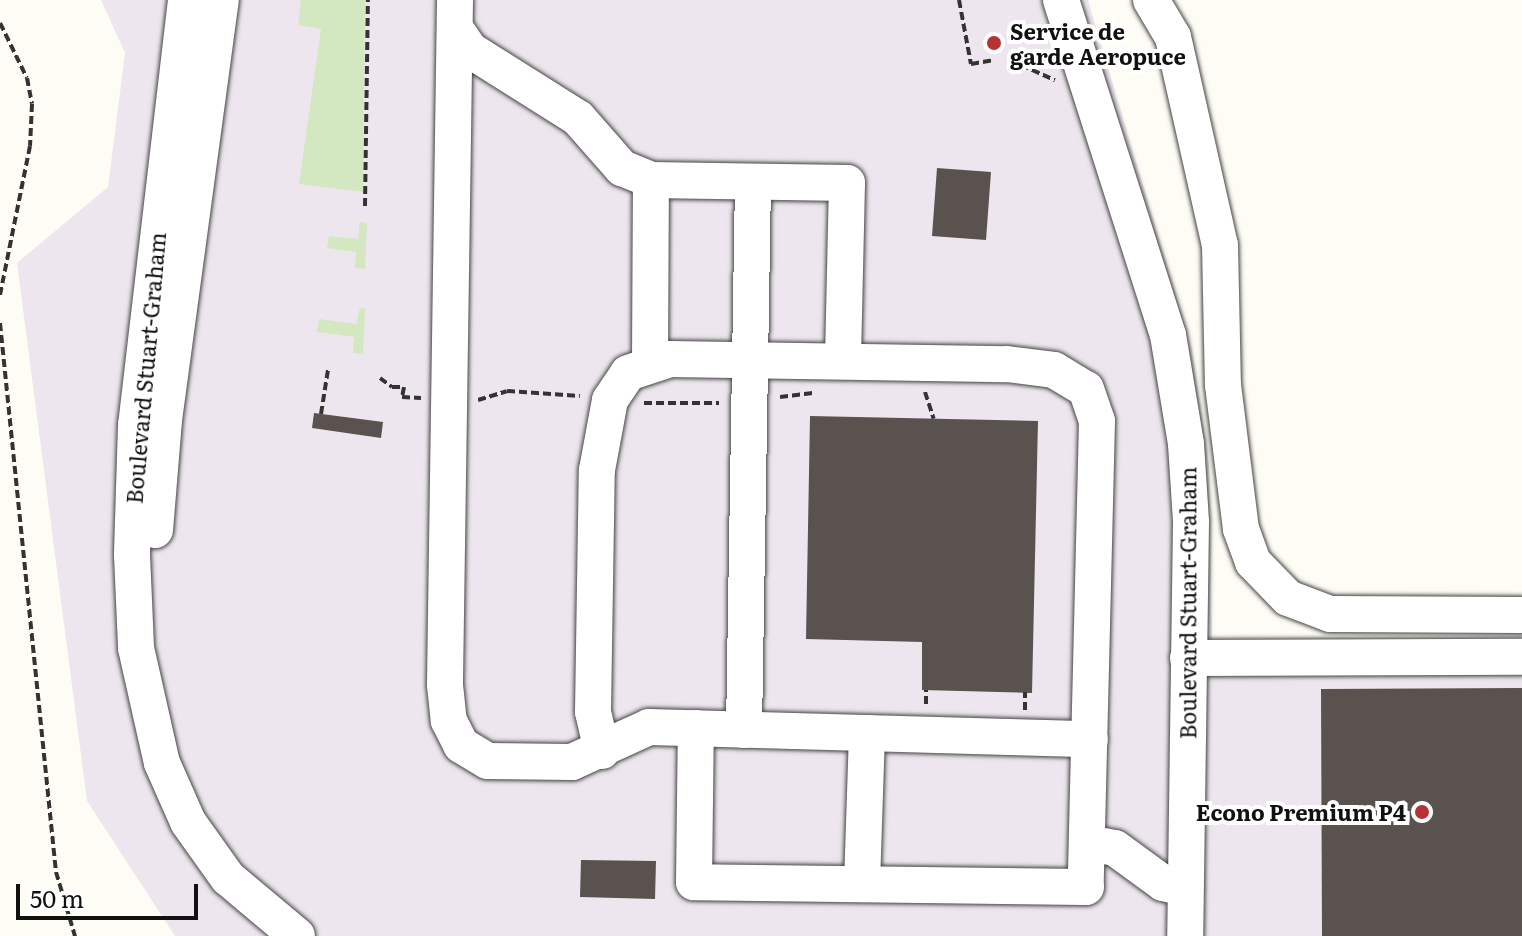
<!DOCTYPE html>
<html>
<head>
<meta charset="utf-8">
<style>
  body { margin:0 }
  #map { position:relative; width:1522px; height:936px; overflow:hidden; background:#fefdf5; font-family:Literata,serif }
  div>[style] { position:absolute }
  .industrial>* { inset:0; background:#ede6ee }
  .green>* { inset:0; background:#d3e7c0 }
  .building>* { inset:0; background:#59524e }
  .path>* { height:4px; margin-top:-2px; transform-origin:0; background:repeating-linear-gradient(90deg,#333 0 8px,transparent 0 12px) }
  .roads { filter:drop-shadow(0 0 2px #444) drop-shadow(0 0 2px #444) }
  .minor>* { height:36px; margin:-18px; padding:0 18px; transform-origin:18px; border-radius:18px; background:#fff }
  .dots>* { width:22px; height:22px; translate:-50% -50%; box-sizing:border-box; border:4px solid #fff; border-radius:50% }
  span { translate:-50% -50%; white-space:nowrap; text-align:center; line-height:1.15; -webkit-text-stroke:8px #fff; paint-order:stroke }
  .poi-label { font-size:22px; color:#111; font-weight:700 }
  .left { translate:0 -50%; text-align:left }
  .right { translate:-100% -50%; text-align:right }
  .street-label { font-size:22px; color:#111 }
  .scale { position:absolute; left:16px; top:884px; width:182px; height:36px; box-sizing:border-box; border:4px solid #111; border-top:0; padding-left:10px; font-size:24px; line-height:28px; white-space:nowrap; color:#111; -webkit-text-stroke:6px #fff; paint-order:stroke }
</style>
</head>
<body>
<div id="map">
  <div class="industrial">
    <div style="clip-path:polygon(101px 0,1088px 0,1192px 349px,1209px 465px,1212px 640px,1522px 640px,1522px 936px,175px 936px,87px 801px,17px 263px,108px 187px,125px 53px)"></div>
  </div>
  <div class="green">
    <div style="clip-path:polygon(301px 0,365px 0,363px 192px,299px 184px,321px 29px,298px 25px)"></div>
    <div style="clip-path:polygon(360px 222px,367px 223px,365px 269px,355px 268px,356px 252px,327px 248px,329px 236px,358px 239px)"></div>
    <div style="clip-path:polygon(360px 308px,365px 309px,363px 354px,353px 353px,354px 337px,317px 332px,319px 319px,356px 324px)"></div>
  </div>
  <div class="building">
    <div style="clip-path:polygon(937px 168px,991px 172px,986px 240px,932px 236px)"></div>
    <div style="clip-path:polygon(314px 413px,383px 422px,381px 438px,312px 428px)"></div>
    <div style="clip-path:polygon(810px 416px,1038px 421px,1032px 693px,922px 690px,922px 642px,806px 639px)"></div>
    <div style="clip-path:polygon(1522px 688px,1522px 936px,1322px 936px,1321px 689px)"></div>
    <div style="clip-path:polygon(581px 860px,656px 861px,655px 899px,580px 897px)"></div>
  </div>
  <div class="path">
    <div style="left:959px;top:0;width:65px;rotate:79.4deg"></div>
    <div style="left:971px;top:64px;width:22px;rotate:-10deg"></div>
    <div style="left:0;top:23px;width:61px;rotate:63.9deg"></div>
    <div style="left:27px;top:78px;width:26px;rotate:79deg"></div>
    <div style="left:32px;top:104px;width:42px;rotate:92.7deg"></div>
    <div style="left:30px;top:146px;width:152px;rotate:101.4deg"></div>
    <div style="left:1021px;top:65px;width:37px;rotate:24deg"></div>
    <div style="left:365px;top:206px;width:206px;rotate:-89.2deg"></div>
    <div style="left:0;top:323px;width:552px;rotate:84.18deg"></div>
    <div style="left:56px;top:872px;width:67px;rotate:73.5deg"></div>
    <div style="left:380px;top:378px;width:15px;rotate:37deg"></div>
    <div style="left:392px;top:387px;width:12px"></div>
    <div style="left:404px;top:387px;width:10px;rotate:101deg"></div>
    <div style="left:402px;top:397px;width:19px;rotate:3deg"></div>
    <div style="left:925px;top:392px;width:28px;rotate:72deg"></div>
    <div style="left:780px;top:397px;width:35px;rotate:-7deg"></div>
    <div style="left:478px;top:400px;width:30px;rotate:-17deg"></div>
    <div style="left:507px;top:391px;width:73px;rotate:3.9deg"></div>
    <div style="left:644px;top:403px;width:75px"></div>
    <div style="left:321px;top:414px;width:45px;rotate:-81deg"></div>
    <div style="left:926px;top:704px;width:14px;rotate:-90deg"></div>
    <div style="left:1025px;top:710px;width:18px;rotate:-90deg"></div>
  </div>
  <div class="roads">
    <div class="minor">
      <div style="left:186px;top:0;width:428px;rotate:96.7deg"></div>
      <div style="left:136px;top:425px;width:130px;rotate:91.8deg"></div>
      <div style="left:132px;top:555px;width:93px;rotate:87.5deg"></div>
      <div style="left:136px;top:648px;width:118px;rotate:77.3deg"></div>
      <div style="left:162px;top:763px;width:64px;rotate:66.2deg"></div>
      <div style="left:188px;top:822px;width:69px;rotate:54.5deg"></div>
      <div style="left:228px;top:878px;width:90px;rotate:40deg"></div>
      <div style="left:455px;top:0;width:685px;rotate:90.84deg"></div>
      <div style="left:445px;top:685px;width:36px;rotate:84deg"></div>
      <div style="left:449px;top:721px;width:27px;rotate:63deg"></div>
      <div style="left:461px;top:745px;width:31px;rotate:31deg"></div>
      <div style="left:488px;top:761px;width:84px;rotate:0.7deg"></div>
      <div style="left:572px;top:762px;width:85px;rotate:-24.4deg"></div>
      <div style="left:649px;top:727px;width:441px;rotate:1.6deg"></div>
      <div style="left:1061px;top:0;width:352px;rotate:72.3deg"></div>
      <div style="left:1168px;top:335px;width:110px;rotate:80.6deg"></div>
      <div style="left:1186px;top:444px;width:78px;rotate:86.3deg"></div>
      <div style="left:1191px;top:522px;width:414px;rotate:90.8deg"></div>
      <div style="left:1151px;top:0;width:43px;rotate:59.3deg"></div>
      <div style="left:1173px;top:37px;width:213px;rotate:77.3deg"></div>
      <div style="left:1220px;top:245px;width:140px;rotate:88.8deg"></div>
      <div style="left:1223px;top:385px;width:145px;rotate:82.9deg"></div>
      <div style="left:1241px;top:529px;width:35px;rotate:70deg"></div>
      <div style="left:1253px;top:562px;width:50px;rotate:45.8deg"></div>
      <div style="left:1288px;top:598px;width:45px;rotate:20.9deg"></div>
      <div style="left:1330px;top:614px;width:192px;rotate:0.3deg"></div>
      <div style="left:455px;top:28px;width:27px;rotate:56deg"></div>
      <div style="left:470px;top:50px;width:128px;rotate:32.2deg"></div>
      <div style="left:578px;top:118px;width:67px;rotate:48.7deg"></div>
      <div style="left:622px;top:168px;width:31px;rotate:22deg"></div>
      <div style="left:650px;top:361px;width:181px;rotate:-89.7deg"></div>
      <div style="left:651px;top:180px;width:196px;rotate:0.9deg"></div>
      <div style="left:847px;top:183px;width:177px;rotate:91.3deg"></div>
      <div style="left:155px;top:530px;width:110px;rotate:-85.3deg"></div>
      <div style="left:164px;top:420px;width:424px;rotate:-82.3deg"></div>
      <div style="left:1188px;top:658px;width:334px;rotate:-0.2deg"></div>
      <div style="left:744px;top:730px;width:548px;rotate:-89.06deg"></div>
      <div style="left:602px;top:751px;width:40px;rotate:-103deg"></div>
      <div style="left:593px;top:712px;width:242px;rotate:-89.1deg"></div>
      <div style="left:597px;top:470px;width:71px;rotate:-79.5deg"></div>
      <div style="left:610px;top:400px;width:32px;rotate:-56deg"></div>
      <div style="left:628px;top:373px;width:44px;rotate:-18.4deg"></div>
      <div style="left:670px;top:359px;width:337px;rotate:0.9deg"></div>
      <div style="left:1007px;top:364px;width:47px;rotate:7.3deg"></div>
      <div style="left:1054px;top:370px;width:37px;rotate:31deg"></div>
      <div style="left:1086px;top:389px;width:34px;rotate:71deg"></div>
      <div style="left:1097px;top:421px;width:466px;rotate:91.4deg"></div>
      <div style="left:1086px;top:887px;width:392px;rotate:-179.3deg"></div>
      <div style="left:694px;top:882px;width:154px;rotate:-89.3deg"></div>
      <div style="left:1087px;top:843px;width:28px;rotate:10deg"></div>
      <div style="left:1115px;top:848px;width:59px;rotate:36.1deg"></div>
      <div style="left:1163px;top:883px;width:23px;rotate:13deg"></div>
      <div style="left:862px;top:884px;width:151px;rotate:-88.1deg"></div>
    </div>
  </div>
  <div class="dots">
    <div style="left:994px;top:43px;background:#b73235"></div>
    <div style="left:1422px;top:812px;background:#b73235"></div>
  </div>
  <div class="poi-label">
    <span class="left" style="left:1010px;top:43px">Service de<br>garde Aeropuce</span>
    <span class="right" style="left:1406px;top:812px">Econo Premium P4</span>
  </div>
  <div class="street-label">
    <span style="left:145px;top:368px;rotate:-85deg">Boulevard Stuart-Graham</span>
    <span style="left:1187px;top:603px;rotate:-90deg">Boulevard Stuart-Graham</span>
  </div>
  <div class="scale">50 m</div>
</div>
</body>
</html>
